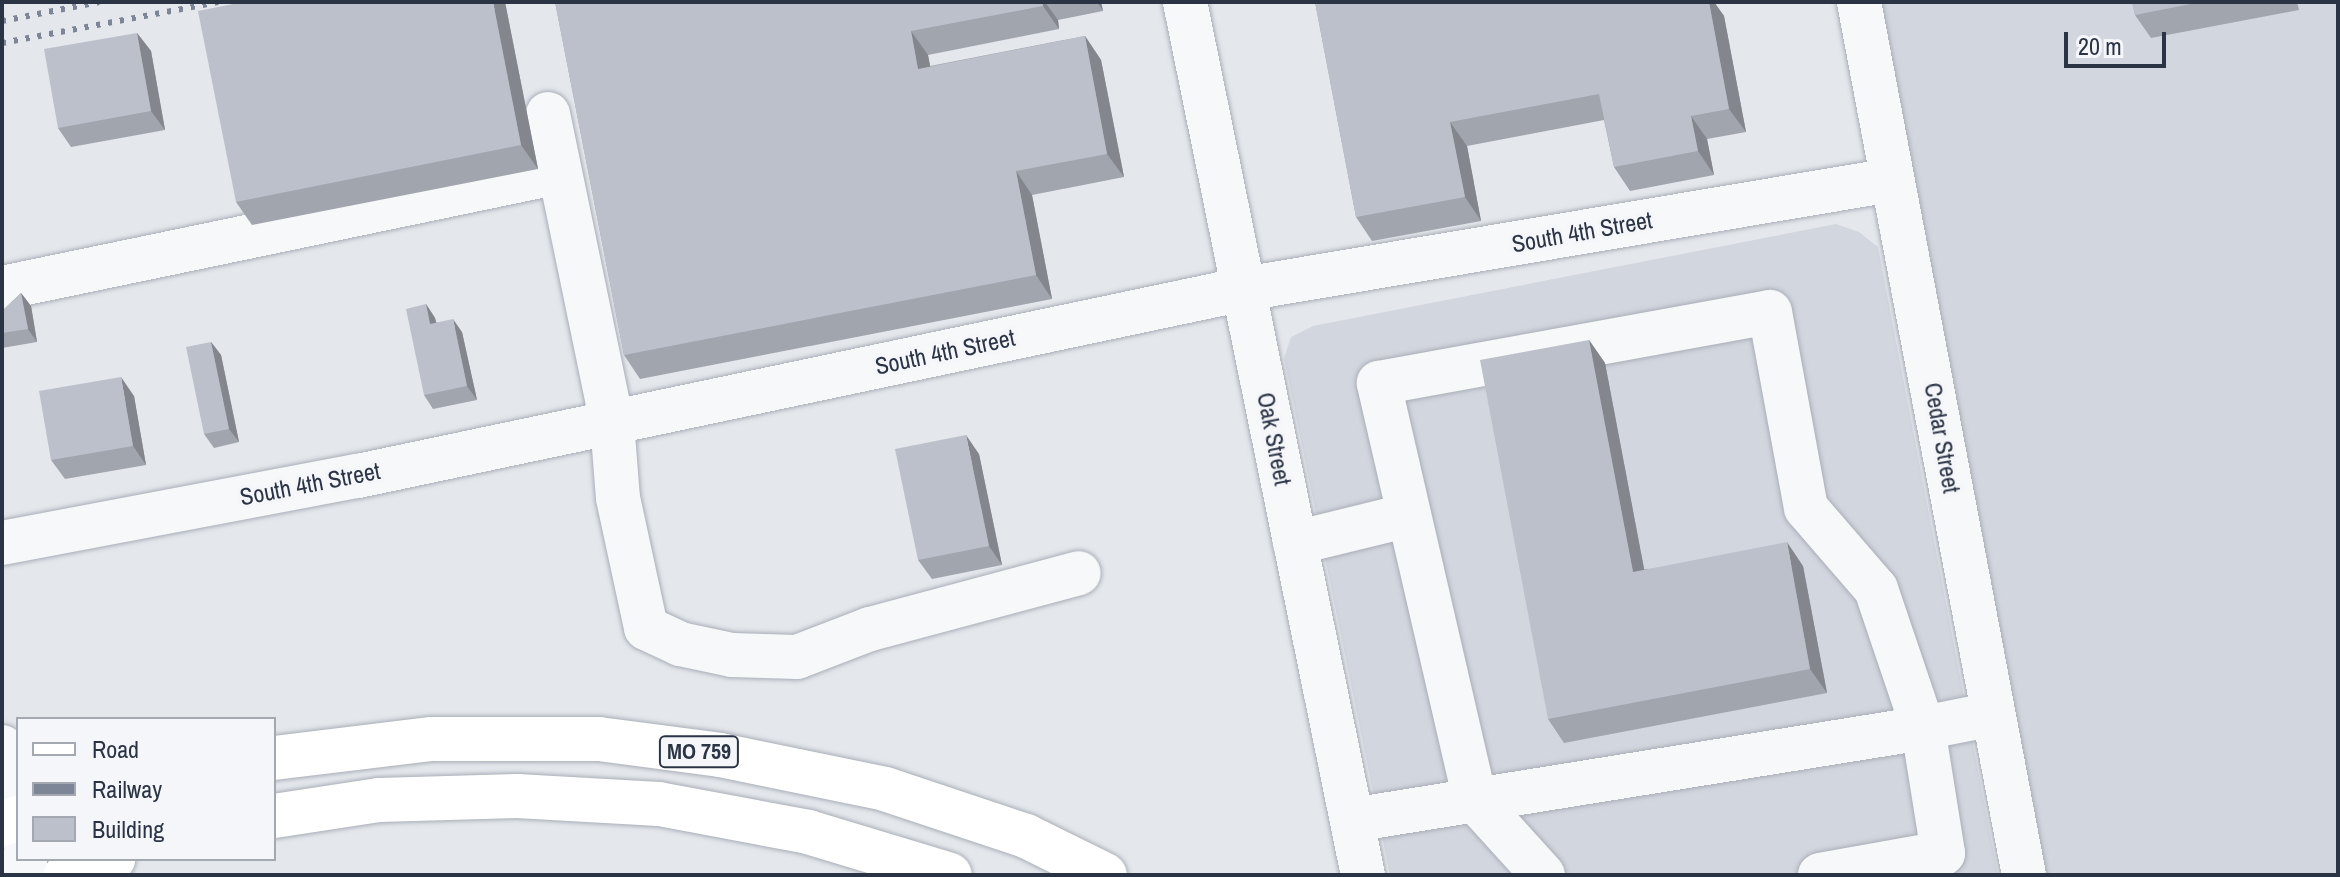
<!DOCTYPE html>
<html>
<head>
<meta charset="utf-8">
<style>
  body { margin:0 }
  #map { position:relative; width:2340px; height:877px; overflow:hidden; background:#e4e7ec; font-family:"Archivo Narrow",sans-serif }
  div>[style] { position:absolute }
  .built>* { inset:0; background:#d2d6de }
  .roads { filter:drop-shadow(0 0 2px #a9aeb7) drop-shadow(0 0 2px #a9aeb7) }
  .minor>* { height:44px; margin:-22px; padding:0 22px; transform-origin:22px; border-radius:22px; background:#f7f8fa }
  .major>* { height:44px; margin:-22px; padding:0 22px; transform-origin:22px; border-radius:22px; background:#fff }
  .rail>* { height:6px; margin-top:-3px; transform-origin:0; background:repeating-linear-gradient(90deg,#7d8696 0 4px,transparent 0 12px) }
  .wall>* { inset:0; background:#a1a5ae }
  .shaded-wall>* { inset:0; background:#83868d }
  .building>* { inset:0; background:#bbc0ca }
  span { translate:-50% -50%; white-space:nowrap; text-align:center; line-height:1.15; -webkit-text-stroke:7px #f4f6f9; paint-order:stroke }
  .shield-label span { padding:2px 6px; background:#f4f6f9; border:2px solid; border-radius:6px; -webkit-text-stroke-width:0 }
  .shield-label { font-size:22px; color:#2b3445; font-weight:700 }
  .street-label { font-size:24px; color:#2b3445 }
  .frame { position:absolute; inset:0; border:4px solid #2b3445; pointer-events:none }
  .legend { position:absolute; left:16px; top:717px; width:260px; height:144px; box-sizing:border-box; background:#f4f6f9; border:2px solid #a4a8b1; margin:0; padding:10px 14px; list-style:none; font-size:24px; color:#2b3445 }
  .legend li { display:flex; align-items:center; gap:16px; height:40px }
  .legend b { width:40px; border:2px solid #a4a8b1 }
  .scale { position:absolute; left:2064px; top:32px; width:102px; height:36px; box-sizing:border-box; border:4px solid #2b3445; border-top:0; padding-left:10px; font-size:24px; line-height:28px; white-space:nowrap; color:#2b3445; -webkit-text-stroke:6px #f4f6f9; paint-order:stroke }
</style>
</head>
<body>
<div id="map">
  <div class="built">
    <div style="clip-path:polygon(1876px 2px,2338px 2px,2338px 875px,2042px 875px)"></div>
    <div style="clip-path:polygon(1836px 224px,1859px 232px,1878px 247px,1998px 875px,1390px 875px,1284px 358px,1291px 337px,1313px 326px)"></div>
  </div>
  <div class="roads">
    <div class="minor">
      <div style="left:1185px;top:2px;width:891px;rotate:78.48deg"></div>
      <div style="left:1859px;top:2px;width:888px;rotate:79.3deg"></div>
      <div style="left:548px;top:114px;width:315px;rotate:78.3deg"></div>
      <div style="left:612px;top:422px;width:76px;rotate:85.5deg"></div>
      <div style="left:618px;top:498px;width:133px;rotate:77.8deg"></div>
      <div style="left:646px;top:628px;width:38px;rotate:25deg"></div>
      <div style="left:680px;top:644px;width:53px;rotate:11.9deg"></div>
      <div style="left:732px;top:655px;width:65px;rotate:1.8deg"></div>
      <div style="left:797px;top:657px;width:78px;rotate:-21deg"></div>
      <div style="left:870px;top:629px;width:216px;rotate:-15deg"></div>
      <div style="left:2px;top:288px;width:569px;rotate:-11.76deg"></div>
      <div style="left:2px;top:543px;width:362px;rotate:-10.7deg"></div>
      <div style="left:358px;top:476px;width:906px;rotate:-11.92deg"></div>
      <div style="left:1244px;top:289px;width:656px;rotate:-9.56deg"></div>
      <div style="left:1295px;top:543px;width:117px;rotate:-13.8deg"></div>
      <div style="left:2px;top:747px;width:86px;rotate:79.3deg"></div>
      <div style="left:1352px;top:820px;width:578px;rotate:-9.15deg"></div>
      <div style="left:1923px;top:728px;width:127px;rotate:80.9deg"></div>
      <div style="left:1943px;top:853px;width:125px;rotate:169.9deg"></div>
      <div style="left:24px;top:859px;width:16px;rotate:79deg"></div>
      <div style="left:1543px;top:875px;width:101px;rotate:-132.2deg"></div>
      <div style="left:1475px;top:800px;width:428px;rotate:-103deg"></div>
      <div style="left:1379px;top:383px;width:397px;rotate:-10.3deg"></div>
      <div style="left:1770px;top:312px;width:199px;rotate:79.6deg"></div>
      <div style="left:1806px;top:508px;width:107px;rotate:49.2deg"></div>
      <div style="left:1876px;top:589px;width:147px;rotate:71.3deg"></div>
      <div style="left:1923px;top:728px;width:71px;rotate:-11.3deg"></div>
    </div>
    <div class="major">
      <div style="left:274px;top:758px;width:159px;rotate:-6.9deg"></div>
      <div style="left:432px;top:739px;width:167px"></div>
      <div style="left:599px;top:739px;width:122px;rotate:7.5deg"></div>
      <div style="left:720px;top:755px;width:168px;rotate:11.6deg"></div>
      <div style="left:885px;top:789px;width:149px;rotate:18.4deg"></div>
      <div style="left:1026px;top:836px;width:88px;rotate:26.3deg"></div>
      <div style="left:274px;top:816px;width:106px;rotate:-8.7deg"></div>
      <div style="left:379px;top:800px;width:138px;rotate:-1.7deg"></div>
      <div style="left:517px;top:796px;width:142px;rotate:3.2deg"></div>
      <div style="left:659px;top:804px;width:152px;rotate:10.6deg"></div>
      <div style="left:808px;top:832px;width:148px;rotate:16.8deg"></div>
      <div style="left:2px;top:824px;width:17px;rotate:-21deg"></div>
      <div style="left:66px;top:875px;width:50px;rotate:-18.8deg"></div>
    </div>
  </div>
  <div class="rail">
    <div style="left:2px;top:21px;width:99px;rotate:-11.1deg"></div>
    <div style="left:2px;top:43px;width:220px;rotate:-10.7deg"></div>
  </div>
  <div class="wall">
    <div style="clip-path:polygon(505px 2px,538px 169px,252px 225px,236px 202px)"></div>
    <div style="clip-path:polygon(555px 2px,1101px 2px,1103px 11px,1058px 20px,1059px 29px,928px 55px,930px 66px,1085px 36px,1101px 60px,1124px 177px,1032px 195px,1052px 299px,640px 379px,624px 355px)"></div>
    <div style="clip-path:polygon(1315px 2px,1714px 2px,1724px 16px,1746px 132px,1707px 139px,1714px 175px,1630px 191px,1614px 167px,1604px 120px,1467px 146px,1481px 221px,1372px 241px,1356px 217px)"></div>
    <div style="clip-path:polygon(2132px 2px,2297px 2px,2299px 10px,2151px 38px,2135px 15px)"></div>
    <div style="clip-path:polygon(137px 33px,151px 51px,165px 130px,71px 147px,58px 128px)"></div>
    <div style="clip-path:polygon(21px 293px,31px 306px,37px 342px,2px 348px,2px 311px)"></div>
    <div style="clip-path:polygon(426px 304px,435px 318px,436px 322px,462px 332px,477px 400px,433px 409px,424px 395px)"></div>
    <div style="clip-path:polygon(1589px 340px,1605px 363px,1644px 569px,1803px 566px,1827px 693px,1564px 743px,1548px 719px)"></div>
    <div style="clip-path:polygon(211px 342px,221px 355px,239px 442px,214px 448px,204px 434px)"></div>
    <div style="clip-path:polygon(134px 396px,146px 465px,65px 479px,51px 460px)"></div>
    <div style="clip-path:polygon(979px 454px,1002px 565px,932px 579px,918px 560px)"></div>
  </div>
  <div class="shaded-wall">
    <div style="clip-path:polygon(493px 2px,505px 2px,538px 169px,521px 145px)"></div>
    <div style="clip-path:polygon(1042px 2px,1045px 2px,1058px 20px,1059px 29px,1043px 6px)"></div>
    <div style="clip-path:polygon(1097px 2px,1101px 2px,1103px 11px)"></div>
    <div style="clip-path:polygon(1709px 2px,1714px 2px,1724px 16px,1746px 132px,1729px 109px)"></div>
    <div style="clip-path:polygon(911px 31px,928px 55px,935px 92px,918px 69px)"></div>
    <div style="clip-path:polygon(137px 33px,151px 51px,165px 130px,151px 111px)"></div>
    <div style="clip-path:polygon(1085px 36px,1101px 60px,1124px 177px,1107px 154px)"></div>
    <div style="clip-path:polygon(1691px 116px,1707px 139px,1714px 175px,1698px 151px)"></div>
    <div style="clip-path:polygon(1450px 122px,1467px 146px,1481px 221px,1465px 197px)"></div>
    <div style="clip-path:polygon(1016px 171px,1032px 195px,1052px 299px,1036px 275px)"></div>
    <div style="clip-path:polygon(21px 293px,31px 306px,37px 342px,28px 329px)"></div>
    <div style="clip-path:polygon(426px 304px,435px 318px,440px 337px,430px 324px)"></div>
    <div style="clip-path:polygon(453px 319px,462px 332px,477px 400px,467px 386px)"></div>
    <div style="clip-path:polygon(1589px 340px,1605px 363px,1649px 595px,1633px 572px)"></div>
    <div style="clip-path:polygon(211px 342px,221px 355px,239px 442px,229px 429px)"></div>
    <div style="clip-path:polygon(121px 377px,134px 396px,146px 465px,133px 446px)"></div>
    <div style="clip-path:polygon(966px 435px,979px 454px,1002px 565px,989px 546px)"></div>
    <div style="clip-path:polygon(1787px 542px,1803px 566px,1827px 693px,1810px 669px)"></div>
  </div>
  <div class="building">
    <div style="clip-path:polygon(243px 2px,493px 2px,521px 145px,236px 202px,198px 11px)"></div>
    <div style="clip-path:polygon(555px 2px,1042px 2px,1043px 6px,911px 31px,918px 69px,1085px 36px,1107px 154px,1016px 171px,1036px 275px,624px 355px)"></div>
    <div style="clip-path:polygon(1315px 2px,1709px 2px,1729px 109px,1691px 116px,1698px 151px,1614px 167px,1599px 94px,1450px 122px,1465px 197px,1356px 217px)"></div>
    <div style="clip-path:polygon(2132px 2px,2201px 2px,2135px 15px)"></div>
    <div style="clip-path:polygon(137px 33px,151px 111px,58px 128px,44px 49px)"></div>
    <div style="clip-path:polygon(21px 293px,28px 329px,2px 333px,2px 311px)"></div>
    <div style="clip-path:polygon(426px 304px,430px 324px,453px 319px,467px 386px,424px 395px,406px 309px)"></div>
    <div style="clip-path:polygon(1589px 340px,1633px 572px,1787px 542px,1810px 669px,1548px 719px,1480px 360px)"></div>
    <div style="clip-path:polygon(211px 342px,229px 429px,204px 434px,186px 347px)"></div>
    <div style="clip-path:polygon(121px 377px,133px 446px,51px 460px,39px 391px)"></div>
    <div style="clip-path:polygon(966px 435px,989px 546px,918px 560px,895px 449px)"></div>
  </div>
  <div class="shield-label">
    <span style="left:699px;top:752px">MO 759</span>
  </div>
  <div class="street-label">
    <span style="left:1582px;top:232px;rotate:-10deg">South 4th Street</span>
    <span style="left:945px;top:352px;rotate:-12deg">South 4th Street</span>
    <span style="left:1942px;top:438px;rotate:80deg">Cedar Street</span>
    <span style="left:1274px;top:439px;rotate:79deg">Oak Street</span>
    <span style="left:310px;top:484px;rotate:-11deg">South 4th Street</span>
  </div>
  <div class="frame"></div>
  <ul class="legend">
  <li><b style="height:10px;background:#fff"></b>Road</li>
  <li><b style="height:10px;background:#7d8696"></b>Railway</li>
  <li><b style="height:22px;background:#bbc0ca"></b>Building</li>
  </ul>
  <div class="scale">20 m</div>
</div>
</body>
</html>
